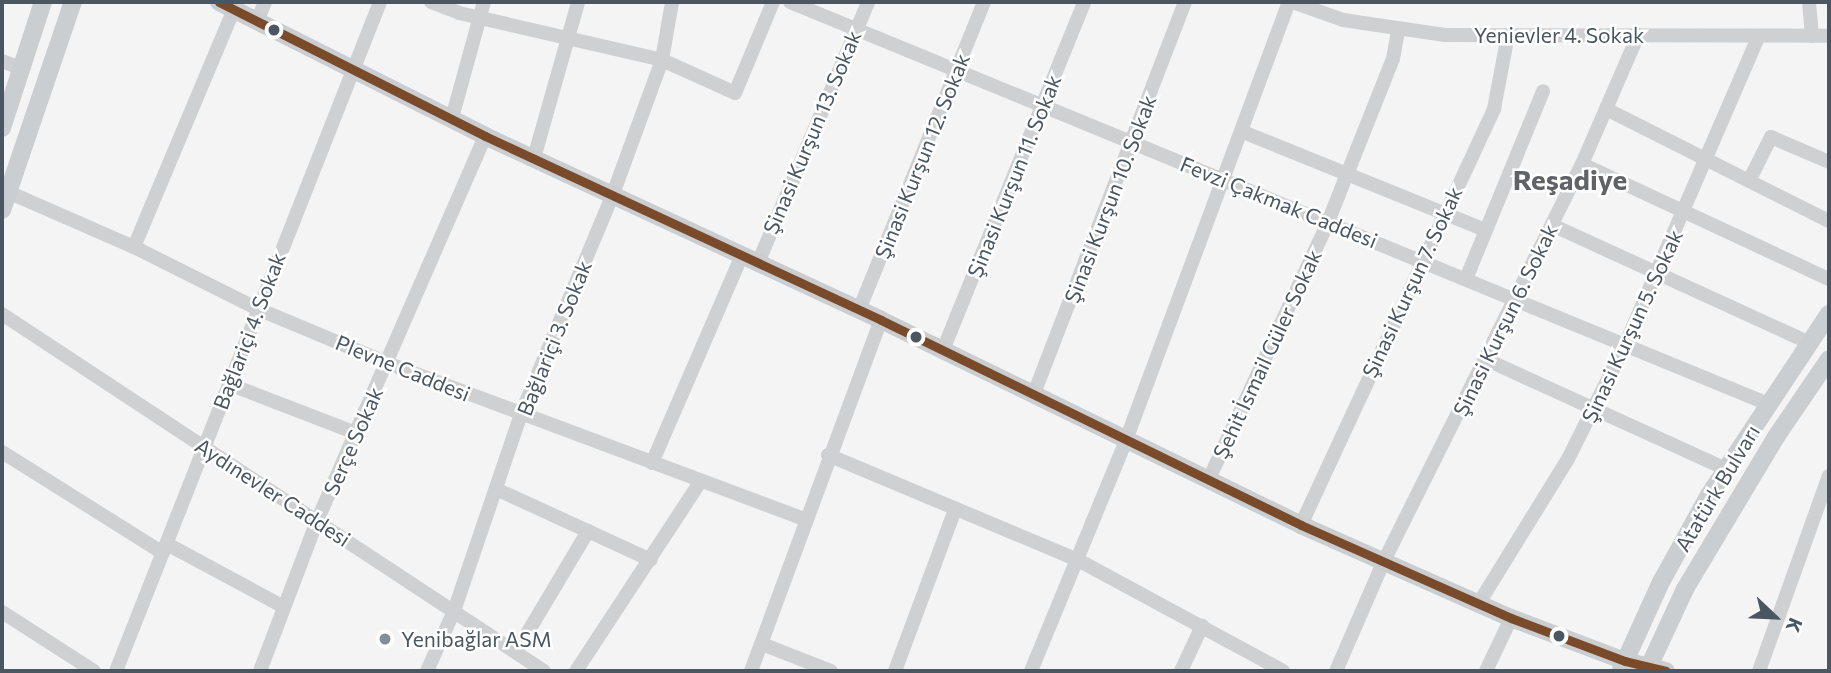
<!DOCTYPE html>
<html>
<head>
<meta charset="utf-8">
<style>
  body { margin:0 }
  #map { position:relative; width:1831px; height:673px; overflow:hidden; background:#f4f4f4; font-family:Commissioner,sans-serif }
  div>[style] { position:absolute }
  .minor>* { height:14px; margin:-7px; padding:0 7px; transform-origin:7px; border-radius:7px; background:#ced0d2 }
  .major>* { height:18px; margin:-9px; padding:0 9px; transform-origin:9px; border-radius:9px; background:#caced1 }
  .bus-1>* { height:9px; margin:-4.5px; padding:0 4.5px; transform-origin:4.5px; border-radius:4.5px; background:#7a4b2a }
  .dots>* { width:19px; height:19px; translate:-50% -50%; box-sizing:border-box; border:4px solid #fff; border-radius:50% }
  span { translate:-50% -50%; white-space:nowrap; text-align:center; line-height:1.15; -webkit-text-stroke:5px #fff; paint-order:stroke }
  .street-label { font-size:21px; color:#4a5661 }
  .poi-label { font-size:21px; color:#4a5661 }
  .left { translate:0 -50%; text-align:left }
  .district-label { font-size:28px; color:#5f6368; font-weight:700 }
  .frame { position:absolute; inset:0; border:4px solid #4a5661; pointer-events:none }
  .north { position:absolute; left:1740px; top:582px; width:70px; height:70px; -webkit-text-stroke:5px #fff; paint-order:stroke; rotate:113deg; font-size:19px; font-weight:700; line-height:28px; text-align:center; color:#4a5661 }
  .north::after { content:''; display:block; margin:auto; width:24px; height:32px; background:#4a5661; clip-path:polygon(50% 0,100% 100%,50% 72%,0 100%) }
</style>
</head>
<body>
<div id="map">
  <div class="minor">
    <div style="left:431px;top:2px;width:30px;rotate:21deg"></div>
    <div style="left:459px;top:13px;width:208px;rotate:13deg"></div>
    <div style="left:662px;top:60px;width:80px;rotate:24.3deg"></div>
    <div style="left:735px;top:93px;width:99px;rotate:-67.3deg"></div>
    <div style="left:790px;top:2px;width:1057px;rotate:22.34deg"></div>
    <div style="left:1292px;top:2px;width:54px;rotate:19.4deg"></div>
    <div style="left:1343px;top:20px;width:103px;rotate:8.4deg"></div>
    <div style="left:1445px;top:35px;width:384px;rotate:0.1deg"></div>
    <div style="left:1809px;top:2px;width:34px;rotate:85deg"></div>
    <div style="left:257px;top:21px;width:21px;rotate:-67deg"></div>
    <div style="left:2px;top:61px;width:22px;rotate:21deg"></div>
    <div style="left:1606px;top:109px;width:250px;rotate:26.7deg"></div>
    <div style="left:452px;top:118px;width:120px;rotate:-74.6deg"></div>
    <div style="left:1243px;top:132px;width:262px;rotate:22deg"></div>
    <div style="left:534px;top:158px;width:162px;rotate:-74.2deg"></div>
    <div style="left:1582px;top:164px;width:272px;rotate:25deg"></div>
    <div style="left:1750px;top:179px;width:47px;rotate:-63.4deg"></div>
    <div style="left:1771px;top:137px;width:63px;rotate:23.3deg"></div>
    <div style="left:8px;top:192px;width:137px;rotate:23.6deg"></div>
    <div style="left:134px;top:247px;width:139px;rotate:26.6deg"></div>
    <div style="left:258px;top:309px;width:140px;rotate:22.7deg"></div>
    <div style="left:387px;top:363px;width:448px;rotate:20.5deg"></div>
    <div style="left:1552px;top:225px;width:284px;rotate:24.6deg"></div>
    <div style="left:134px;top:247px;width:258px;rotate:-67.2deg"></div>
    <div style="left:758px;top:263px;width:283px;rotate:-67.1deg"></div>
    <div style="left:1466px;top:279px;width:203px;rotate:-67.7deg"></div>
    <div style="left:859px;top:310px;width:332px;rotate:-67.9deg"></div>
    <div style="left:2px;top:314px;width:649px;rotate:33.37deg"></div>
    <div style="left:943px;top:350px;width:375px;rotate:-67.9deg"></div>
    <div style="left:1487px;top:360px;width:263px;rotate:24.5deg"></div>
    <div style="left:229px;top:384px;width:136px;rotate:21.1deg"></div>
    <div style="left:1033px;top:396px;width:422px;rotate:-68.9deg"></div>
    <div style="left:2px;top:452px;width:190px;rotate:32.1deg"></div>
    <div style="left:828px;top:455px;width:271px;rotate:22.8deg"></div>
    <div style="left:1078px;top:560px;width:233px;rotate:28.4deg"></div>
    <div style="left:652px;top:463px;width:227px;rotate:-66.6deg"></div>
    <div style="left:1208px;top:481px;width:285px;rotate:-65.1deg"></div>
    <div style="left:1328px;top:222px;width:175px;rotate:-68.3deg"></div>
    <div style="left:1393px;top:59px;width:29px;rotate:-80deg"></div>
    <div style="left:496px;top:489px;width:170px;rotate:24.6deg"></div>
    <div style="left:1301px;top:525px;width:459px;rotate:-65.1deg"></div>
    <div style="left:1494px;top:109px;width:75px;rotate:-79.3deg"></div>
    <div style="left:167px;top:544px;width:133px;rotate:28.3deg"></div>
    <div style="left:1479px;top:603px;width:169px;rotate:-58.3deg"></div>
    <div style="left:1568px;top:459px;width:127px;rotate:-63.4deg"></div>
    <div style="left:1625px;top:345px;width:337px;rotate:-66.6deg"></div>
    <div style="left:2px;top:612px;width:109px;rotate:32.7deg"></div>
    <div style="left:762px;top:644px;width:74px;rotate:21.4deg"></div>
    <div style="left:516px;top:652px;width:141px;rotate:-59.2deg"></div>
    <div style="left:116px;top:671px;width:719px;rotate:-68.46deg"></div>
    <div style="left:260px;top:671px;width:160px;rotate:-69.2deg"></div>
    <div style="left:317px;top:521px;width:420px;rotate:-66.4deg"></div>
    <div style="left:427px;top:671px;width:66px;rotate:-65.8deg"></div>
    <div style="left:454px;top:611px;width:208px;rotate:-71.2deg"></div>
    <div style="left:521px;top:414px;width:238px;rotate:-67.3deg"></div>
    <div style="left:613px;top:194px;width:143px;rotate:-69.9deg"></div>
    <div style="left:662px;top:60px;width:59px;rotate:-80.2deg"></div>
    <div style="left:576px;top:671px;width:227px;rotate:-56.7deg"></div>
    <div style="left:751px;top:671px;width:374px;rotate:-69.7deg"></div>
    <div style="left:895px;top:671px;width:172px;rotate:-69.6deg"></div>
    <div style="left:1031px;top:671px;width:250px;rotate:-67.6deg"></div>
    <div style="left:1126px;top:440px;width:467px;rotate:-69.6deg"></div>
    <div style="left:1181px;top:671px;width:50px;rotate:-65deg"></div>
    <div style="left:1336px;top:671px;width:118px;rotate:-66.5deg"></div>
    <div style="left:1383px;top:563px;width:446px;rotate:-63.5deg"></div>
    <div style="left:1582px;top:164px;width:141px;rotate:-66.5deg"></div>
    <div style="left:1486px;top:671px;width:59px;rotate:-64.7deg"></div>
    <div style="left:1759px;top:671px;width:207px;rotate:-70.3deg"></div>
  </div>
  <div class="major">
    <div style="left:219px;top:2px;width:298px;rotate:26.7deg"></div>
    <div style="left:485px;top:136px;width:437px;rotate:24.9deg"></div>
    <div style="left:881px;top:320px;width:467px;rotate:26deg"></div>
    <div style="left:1301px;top:525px;width:230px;rotate:23.9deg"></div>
    <div style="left:1511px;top:618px;width:122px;rotate:20.7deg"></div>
    <div style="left:1625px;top:661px;width:42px;rotate:13.7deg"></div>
    <div style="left:2px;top:128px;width:133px;rotate:-72deg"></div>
    <div style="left:2px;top:210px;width:220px;rotate:-71.2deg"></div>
    <div style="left:1621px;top:670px;width:97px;rotate:-65.6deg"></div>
    <div style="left:1661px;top:582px;width:99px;rotate:-61.1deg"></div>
    <div style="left:1709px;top:495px;width:217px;rotate:-56.5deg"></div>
    <div style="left:1647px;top:671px;width:90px;rotate:-65.1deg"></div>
    <div style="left:1685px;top:589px;width:177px;rotate:-59.1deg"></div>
    <div style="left:1776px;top:437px;width:94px;rotate:-55.8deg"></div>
  </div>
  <div class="bus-1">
    <div style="left:219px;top:2px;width:298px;rotate:26.7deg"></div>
    <div style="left:485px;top:136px;width:437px;rotate:24.9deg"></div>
    <div style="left:881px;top:320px;width:467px;rotate:26deg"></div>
    <div style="left:1301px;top:525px;width:230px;rotate:23.9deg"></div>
    <div style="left:1511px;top:618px;width:122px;rotate:20.7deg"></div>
    <div style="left:1625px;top:661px;width:42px;rotate:13.7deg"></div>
  </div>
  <div class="dots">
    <div style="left:274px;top:30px;background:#4a5661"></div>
    <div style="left:916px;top:337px;background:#4a5661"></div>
    <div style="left:1559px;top:636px;background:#4a5661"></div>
    <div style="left:385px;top:639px;background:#868d94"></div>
  </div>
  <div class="street-label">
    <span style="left:1559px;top:35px">Yenievler 4. Sokak</span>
    <span style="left:812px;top:132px;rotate:-67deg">Şinasi Kurşun 13. Sokak</span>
    <span style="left:922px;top:156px;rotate:-68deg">Şinasi Kurşun 12. Sokak</span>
    <span style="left:1014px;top:176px;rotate:-68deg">Şinasi Kurşun 11. Sokak</span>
    <span style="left:1110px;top:199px;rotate:-69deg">Şinasi Kurşun 10. Sokak</span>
    <span style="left:1279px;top:202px;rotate:22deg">Fevzi Çakmak Caddesi</span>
    <span style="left:1412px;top:282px;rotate:-65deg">Şinasi Kurşun 7. Sokak</span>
    <span style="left:1505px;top:320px;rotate:-64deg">Şinasi Kurşun 6. Sokak</span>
    <span style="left:1632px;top:326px;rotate:-65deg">Şinasi Kurşun 5. Sokak</span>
    <span style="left:249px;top:331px;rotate:-69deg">Bağlariçi 4. Sokak</span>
    <span style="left:554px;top:338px;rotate:-68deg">Bağlariçi 3. Sokak</span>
    <span style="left:1267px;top:354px;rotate:-65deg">Şehit İsmail Güler Sokak</span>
    <span style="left:403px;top:368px;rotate:22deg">Plevne Caddesi</span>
    <span style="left:353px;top:441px;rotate:-66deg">Serçe Sokak</span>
    <span style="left:1717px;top:488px;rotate:-59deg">Atatürk Bulvarı</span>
    <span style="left:273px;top:492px;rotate:33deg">Aydınevler Caddesi</span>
  </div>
  <div class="poi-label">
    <span class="left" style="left:401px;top:639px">Yenibağlar ASM</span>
  </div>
  <div class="district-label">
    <span style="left:1570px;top:179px">Reşadiye</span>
  </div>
  <div class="frame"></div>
  <div class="north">K</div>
</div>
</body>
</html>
